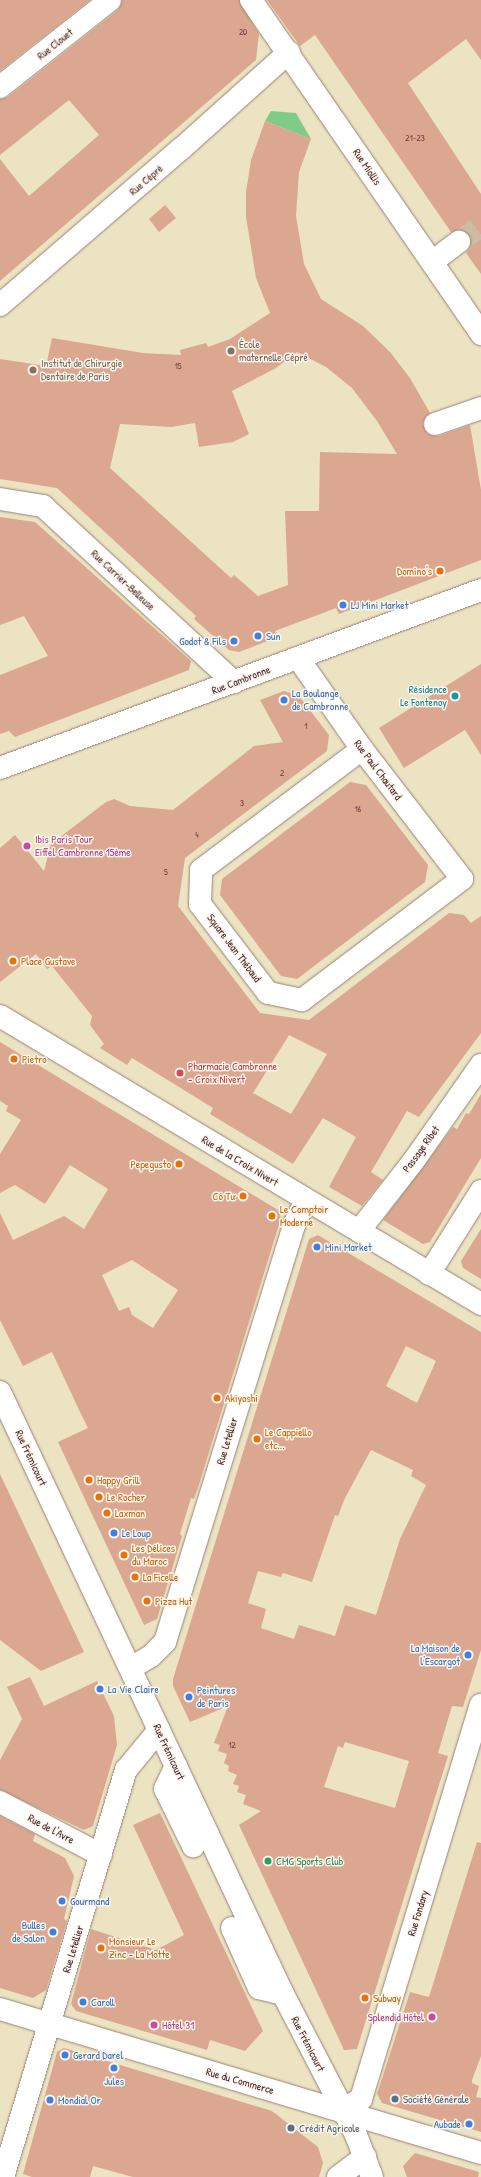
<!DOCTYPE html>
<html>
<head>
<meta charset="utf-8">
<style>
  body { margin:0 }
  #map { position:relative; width:481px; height:2177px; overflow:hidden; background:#ebe3c2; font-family:"Patrick Hand",sans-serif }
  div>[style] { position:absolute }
  .green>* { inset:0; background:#81cb88 }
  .building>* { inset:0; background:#dba791 }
  .minor-tunnel>* { height:22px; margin-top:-11px; transform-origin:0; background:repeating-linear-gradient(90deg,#cbbca4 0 22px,transparent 0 33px) }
  .roads { filter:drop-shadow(0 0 1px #9a8176) drop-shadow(0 0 1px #9a8176) }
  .minor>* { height:22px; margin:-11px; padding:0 11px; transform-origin:11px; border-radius:11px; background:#fff }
  .major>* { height:22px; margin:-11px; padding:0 11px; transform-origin:11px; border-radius:11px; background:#fff }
  .dots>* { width:11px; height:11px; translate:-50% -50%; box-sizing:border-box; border:2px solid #fbf7ec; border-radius:50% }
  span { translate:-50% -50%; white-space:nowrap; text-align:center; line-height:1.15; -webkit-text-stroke:3px #fbf7ec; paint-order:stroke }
  .number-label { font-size:9px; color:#6e4144 }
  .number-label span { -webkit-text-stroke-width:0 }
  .street-label { font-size:11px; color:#4a1f2b }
  .education-label { font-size:11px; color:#785e54 }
  .left { translate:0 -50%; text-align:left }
  .food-label { font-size:11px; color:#c56008 }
  .right { translate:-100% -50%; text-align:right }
  .shop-label { font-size:11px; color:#366cbe }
  .culture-label { font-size:11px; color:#0d838f }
  .hotel-label { font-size:11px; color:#b23c85 }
  .health-label { font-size:11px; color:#be3a42 }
  .leisure-label { font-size:11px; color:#27864d }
  .service-label { font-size:11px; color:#4e5e75 }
</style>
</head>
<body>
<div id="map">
  <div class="green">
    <div style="clip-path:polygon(271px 111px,296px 113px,311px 139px,265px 121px)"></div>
  </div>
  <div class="building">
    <div style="clip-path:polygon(0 0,90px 0,0 71px)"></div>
    <div style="clip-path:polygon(122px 0,239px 0,259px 34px,256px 60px,0 281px,0 159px,29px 196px,99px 135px,69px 100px,0 155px,0 99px,8px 97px,118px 10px)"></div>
    <div style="clip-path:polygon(267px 0,481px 0,481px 60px,466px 39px,408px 83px,481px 194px,481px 274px,466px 253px,471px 247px,469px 235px,464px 230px,451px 232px,315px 35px,300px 46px)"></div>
    <div style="clip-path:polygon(evenodd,265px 121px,311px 139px,299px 172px,296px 216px,304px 264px,321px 299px,363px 326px,390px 352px,410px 378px,430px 413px,423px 422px,427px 434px,439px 436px,470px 425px,481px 490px,481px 560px,339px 614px,336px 608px,315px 616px,275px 631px,278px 637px,239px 652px,229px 650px,194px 619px,196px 616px,57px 488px,0 479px,0 359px,46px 366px,52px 338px,143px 353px,181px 355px,180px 350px,206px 343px,208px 347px,230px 339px,270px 313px,256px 278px,246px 217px,246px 192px,251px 160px,265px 121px,297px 352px,326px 367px,352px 388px,377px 421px,397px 454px,320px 452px,319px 511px,285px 511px,288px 585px,258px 596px,234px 575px,231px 578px,110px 468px,120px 424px,171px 427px,195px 423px,199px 447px,233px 442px,249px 434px,232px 391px,276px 368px,297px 352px)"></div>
    <div style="clip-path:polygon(165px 205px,176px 218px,159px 232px,149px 219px)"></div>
    <div style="clip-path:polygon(0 517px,35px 522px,191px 661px,189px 670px,15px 737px,9px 731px,0 734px,0 675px,48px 656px,24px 616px,0 625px)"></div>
    <div style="clip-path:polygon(481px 664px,481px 755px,465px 730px,404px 768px,379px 728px)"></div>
    <div style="clip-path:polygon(evenodd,284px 691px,299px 696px,329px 735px,327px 751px,185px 858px,178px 906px,260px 1013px,309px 1020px,449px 913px,464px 915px,471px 923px,481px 916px,481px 1033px,419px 1117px,407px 1111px,371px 1172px,383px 1180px,362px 1206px,329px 1187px,356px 1137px,323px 1118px,293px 1164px,210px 1114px,213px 1108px,132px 1058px,127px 1065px,100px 1048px,104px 1044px,90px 1025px,92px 1016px,52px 966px,47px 969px,36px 954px,0 982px,0 848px,15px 835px,44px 871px,51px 844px,106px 802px,114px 799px,130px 806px,173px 810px,254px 746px,283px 742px,260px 700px,284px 691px,289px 1035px,327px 1054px,291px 1114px,253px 1093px,289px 1035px)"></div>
    <div style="clip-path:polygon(350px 782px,366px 785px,428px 865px,425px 882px,297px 979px,281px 976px,220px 895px,222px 879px)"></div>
    <div style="clip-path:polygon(evenodd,0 1042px,278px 1210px,281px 1218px,198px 1488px,194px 1499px,191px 1498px,180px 1534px,182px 1536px,157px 1619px,144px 1625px,58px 1442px,88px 1428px,80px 1412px,52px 1352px,23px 1366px,0 1320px,0 1213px,13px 1240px,64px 1216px,84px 1229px,108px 1189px,70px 1165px,45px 1204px,15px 1185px,0 1193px,0 1154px,21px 1120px,6px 1111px,8px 1106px,0 1101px,0 1042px,132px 1260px,178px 1290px,153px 1328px,132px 1315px,129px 1307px,119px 1311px,102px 1275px,132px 1260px)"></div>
    <div style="clip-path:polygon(481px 1094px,481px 1158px,430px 1242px,423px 1244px,383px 1220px,453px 1127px,457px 1129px,466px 1113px,469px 1114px)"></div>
    <div style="clip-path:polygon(481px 1229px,481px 1279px,463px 1268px,461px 1261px)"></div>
    <div style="clip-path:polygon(evenodd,318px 1235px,481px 1332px,481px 1650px,463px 1707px,452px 1706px,438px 1753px,448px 1756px,357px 2049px,344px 2050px,239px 1825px,261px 1811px,243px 1804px,246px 1795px,237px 1792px,239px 1786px,233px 1784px,237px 1775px,228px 1771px,229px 1766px,224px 1763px,227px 1754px,218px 1751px,220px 1745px,214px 1743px,228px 1706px,190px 1722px,173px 1686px,173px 1679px,309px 1239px,318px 1235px,406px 1346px,436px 1361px,417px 1403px,386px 1386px,406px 1346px,318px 1235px,371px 1450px,413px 1470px,411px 1476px,426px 1485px,400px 1539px,376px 1615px,345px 1605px,335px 1636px,299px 1625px,294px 1639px,261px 1628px,266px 1609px,248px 1603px,258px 1571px,281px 1577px,283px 1573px,312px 1582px,335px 1515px,338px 1516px,345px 1498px,371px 1450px,318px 1235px,345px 1742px,409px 1761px,395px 1808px,324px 1787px,338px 1746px,343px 1748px,345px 1742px)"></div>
    <div style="clip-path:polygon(0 1474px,84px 1652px,41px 1671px,0 1640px)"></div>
    <div style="clip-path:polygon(30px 1677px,44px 1706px,97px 1681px,114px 1716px,117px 1745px,93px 1826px,84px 1830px,0 1790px,0 1760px,22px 1719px,7px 1687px)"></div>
    <div style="clip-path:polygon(160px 1813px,263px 2031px,245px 2051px,210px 2040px,207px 2050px,76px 2011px,71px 2004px,91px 1929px,156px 1950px,184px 1935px,133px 1825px)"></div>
    <div style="clip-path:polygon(0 1816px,35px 1834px,33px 1841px,65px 1858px,74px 1876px,64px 1919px,67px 1921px,46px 1990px,33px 1998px,0 1988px)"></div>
    <div style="clip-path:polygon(477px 1842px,481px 1843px,481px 2056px,472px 2080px,472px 2083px,479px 2086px,476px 2097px,481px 2098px,481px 2132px,382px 2103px,377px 2094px,410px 1992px,429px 1997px)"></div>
    <div style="clip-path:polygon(64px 2048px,272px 2111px,318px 2147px,323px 2163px,319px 2177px,133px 2177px,93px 2166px,90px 2177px,32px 2177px,23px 2174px,57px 2052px)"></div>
    <div style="clip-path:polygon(415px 2153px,479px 2172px,478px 2177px,407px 2177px,403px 2166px)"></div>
  </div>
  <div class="minor-tunnel">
    <div style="left:459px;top:242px;width:27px;rotate:-36deg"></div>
  </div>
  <div class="roads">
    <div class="minor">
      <div style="left:251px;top:0;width:406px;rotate:55.4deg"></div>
      <div style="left:0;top:87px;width:140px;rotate:-38.3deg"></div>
      <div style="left:432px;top:262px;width:34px;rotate:-37deg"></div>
      <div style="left:0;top:305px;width:239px;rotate:-40.8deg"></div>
      <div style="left:181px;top:149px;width:145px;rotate:-41.9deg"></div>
      <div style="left:435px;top:424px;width:49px;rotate:-19.2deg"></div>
      <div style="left:0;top:499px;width:44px;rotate:9.2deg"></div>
      <div style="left:43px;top:506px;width:260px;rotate:42.7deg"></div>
      <div style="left:298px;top:658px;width:111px;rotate:54.9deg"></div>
      <div style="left:362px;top:749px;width:164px;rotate:52.4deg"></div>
      <div style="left:462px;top:879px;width:201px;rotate:142.9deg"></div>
      <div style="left:302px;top:1000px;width:35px;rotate:-168deg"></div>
      <div style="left:268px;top:993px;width:112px;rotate:-127.4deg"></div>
      <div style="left:200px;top:904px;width:34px;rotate:-88deg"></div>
      <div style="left:201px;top:870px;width:201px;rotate:-36.9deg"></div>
      <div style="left:0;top:768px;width:513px;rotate:-20.31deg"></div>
      <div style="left:0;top:1016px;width:561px;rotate:30.91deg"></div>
      <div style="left:359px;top:1231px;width:91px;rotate:-52.1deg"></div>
      <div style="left:415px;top:1159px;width:115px;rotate:-54.9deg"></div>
      <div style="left:429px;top:1274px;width:98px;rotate:-57.9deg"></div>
      <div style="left:131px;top:1668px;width:23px;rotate:-31deg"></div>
      <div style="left:151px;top:1656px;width:20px;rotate:-45deg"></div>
      <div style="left:165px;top:1642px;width:439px;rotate:-72.8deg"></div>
      <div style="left:295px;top:1223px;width:25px;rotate:-64deg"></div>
      <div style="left:176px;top:1766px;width:25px;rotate:116deg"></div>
      <div style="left:165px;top:1789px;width:64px;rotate:63.8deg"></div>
      <div style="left:0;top:1802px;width:114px;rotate:27.7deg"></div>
      <div style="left:232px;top:1928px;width:66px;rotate:65.8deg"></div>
      <div style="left:259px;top:1988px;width:25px;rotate:14deg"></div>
      <div style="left:0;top:2009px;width:502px;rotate:16.67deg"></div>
      <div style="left:341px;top:2110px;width:23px;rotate:-29deg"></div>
      <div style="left:361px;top:2099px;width:412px;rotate:-73.1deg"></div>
      <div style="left:3px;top:2177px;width:425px;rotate:-73.2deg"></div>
      <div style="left:126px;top:1770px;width:52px;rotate:-50.5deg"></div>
      <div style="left:338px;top:2177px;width:34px;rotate:-37deg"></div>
    </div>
    <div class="major">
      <div style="left:0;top:1392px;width:665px;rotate:64.82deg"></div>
      <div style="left:283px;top:1994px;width:159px;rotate:62.6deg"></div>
      <div style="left:356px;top:2135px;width:45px;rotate:69.1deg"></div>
    </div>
  </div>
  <div class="dots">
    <div style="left:231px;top:351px;background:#8d6e63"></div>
    <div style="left:33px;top:370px;background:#8d6e63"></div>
    <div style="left:440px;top:571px;background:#e8710a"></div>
    <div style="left:343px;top:605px;background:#3f7fe0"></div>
    <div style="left:258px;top:636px;background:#3f7fe0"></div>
    <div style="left:234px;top:641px;background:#3f7fe0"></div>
    <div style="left:455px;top:696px;background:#0f9aa8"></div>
    <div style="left:284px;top:700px;background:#3f7fe0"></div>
    <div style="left:27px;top:846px;background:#d1479c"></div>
    <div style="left:13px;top:961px;background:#e8710a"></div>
    <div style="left:14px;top:1059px;background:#e8710a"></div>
    <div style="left:180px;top:1073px;background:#e0444e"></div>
    <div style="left:179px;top:1164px;background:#e8710a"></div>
    <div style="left:243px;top:1196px;background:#e8710a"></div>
    <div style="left:272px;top:1216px;background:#e8710a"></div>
    <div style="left:317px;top:1247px;background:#3f7fe0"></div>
    <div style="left:217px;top:1398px;background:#e8710a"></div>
    <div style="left:257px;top:1439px;background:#e8710a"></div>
    <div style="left:89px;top:1480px;background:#e8710a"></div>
    <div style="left:99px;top:1497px;background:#e8710a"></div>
    <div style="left:107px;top:1513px;background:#e8710a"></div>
    <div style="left:114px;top:1533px;background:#3f7fe0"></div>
    <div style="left:124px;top:1555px;background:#e8710a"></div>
    <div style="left:135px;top:1577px;background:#e8710a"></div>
    <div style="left:147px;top:1601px;background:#e8710a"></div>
    <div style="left:468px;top:1655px;background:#3f7fe0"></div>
    <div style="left:100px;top:1689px;background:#3f7fe0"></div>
    <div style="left:189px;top:1697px;background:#3f7fe0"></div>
    <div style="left:268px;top:1861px;background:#2e9e5b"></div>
    <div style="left:62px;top:1901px;background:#3f7fe0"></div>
    <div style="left:53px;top:1932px;background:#3f7fe0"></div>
    <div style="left:101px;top:1948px;background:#e8710a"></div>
    <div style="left:365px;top:1998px;background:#e8710a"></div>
    <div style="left:83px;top:2002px;background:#3f7fe0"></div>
    <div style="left:432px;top:2017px;background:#d1479c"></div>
    <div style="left:154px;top:2025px;background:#d1479c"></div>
    <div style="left:65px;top:2055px;background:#3f7fe0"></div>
    <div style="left:114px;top:2068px;background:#3f7fe0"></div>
    <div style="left:395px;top:2099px;background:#5c6f8a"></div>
    <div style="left:50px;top:2100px;background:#3f7fe0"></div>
    <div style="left:469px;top:2124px;background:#3f7fe0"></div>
    <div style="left:291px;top:2128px;background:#5c6f8a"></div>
  </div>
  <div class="number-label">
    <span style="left:243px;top:32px">20</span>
    <span style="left:415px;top:138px">21-23</span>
    <span style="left:178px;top:366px">15</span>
    <span style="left:306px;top:726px">1</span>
    <span style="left:282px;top:773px">2</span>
    <span style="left:242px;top:803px">3</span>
    <span style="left:358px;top:809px">16</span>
    <span style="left:197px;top:835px">4</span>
    <span style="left:166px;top:872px">5</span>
    <span style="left:232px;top:1745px">12</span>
  </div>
  <div class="street-label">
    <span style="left:55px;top:44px;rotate:-39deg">Rue Clouet</span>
    <span style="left:367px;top:167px;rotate:56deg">Rue Miollis</span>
    <span style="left:146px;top:180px;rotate:-41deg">Rue Cépré</span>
    <span style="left:123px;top:580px;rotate:43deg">Rue Carrier-Belleuse</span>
    <span style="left:241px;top:680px;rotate:-21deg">Rue Cambronne</span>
    <span style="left:378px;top:770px;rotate:53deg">Rue Paul Chautard</span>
    <span style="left:234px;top:948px;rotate:53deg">Square Jean Thébaud</span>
    <span style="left:421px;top:1149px;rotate:-54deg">Passage Ribet</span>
    <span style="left:240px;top:1161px;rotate:31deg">Rue de la Croix Nivert</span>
    <span style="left:227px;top:1441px;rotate:-73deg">Rue Letellier</span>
    <span style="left:31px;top:1458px;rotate:65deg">Rue Frémicourt</span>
    <span style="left:169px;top:1752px;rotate:65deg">Rue Frémicourt</span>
    <span style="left:51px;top:1829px;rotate:28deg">Rue de l'Avre</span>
    <span style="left:418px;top:1913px;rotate:-73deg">Rue Fondary</span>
    <span style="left:73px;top:1949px;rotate:-73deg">Rue Letellier</span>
    <span style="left:308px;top:2044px;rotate:63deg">Rue Frémicourt</span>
    <span style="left:240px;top:2081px;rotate:16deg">Rue du Commerce</span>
  </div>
  <div class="education-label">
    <span class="left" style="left:239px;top:351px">École<br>maternelle Cépré</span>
    <span class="left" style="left:41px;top:370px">Institut de Chirurgie<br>Dentaire de Paris</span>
  </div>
  <div class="food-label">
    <span class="right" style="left:432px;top:571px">Domino's</span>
    <span class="left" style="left:21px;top:961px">Place Gustave</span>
    <span class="left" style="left:22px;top:1059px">Pietro</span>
    <span class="right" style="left:171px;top:1164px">Pepegusto</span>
    <span class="right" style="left:235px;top:1196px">Cô Tư</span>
    <span class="left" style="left:280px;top:1216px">Le Comptoir<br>Moderne</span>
    <span class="left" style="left:225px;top:1398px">Akiyoshi</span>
    <span class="left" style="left:265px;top:1439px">Le Cappiello<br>etc...</span>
    <span class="left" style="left:97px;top:1480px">Happy Grill</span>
    <span class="left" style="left:107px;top:1497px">Le Rocher</span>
    <span class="left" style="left:115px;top:1513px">Laxman</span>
    <span class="left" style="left:132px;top:1555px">Les Délices<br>du Maroc</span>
    <span class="left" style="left:143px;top:1577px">La Ficelle</span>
    <span class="left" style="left:155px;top:1601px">Pizza Hut</span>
    <span class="left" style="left:109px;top:1948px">Monsieur Le<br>Zinc - La Motte</span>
    <span class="left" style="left:373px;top:1998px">Subway</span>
  </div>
  <div class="shop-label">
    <span class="left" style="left:351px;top:605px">LJ Mini Market</span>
    <span class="left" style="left:266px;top:636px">Sun</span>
    <span class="right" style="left:226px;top:641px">Godot &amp; Fils</span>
    <span class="left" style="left:292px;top:700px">La Boulange<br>de Cambronne</span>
    <span class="left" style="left:325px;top:1247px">Mini Market</span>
    <span class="left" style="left:122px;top:1533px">Le Loup</span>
    <span class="right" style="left:460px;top:1655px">La Maison de<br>l'Escargot</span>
    <span class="left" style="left:108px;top:1689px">La Vie Claire</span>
    <span class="left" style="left:197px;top:1697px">Peintures<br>de Paris</span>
    <span class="left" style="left:70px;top:1901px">Gourmand</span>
    <span class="right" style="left:45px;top:1932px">Bulles<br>de Salon</span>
    <span class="left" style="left:91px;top:2002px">Caroll</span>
    <span class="left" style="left:73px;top:2055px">Gerard Darel</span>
    <span style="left:114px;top:2081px">Jules</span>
    <span class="left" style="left:58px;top:2100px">Mondial Or</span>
    <span class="right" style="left:461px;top:2124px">Aubade</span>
  </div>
  <div class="culture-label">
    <span class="right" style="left:447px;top:696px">Résidence<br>Le Fontenoy</span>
  </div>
  <div class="hotel-label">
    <span class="left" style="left:35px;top:846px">Ibis Paris Tour<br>Eiffel Cambronne 15ème</span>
    <span class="right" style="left:424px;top:2017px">Splendid Hôtel</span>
    <span class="left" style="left:162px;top:2025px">Hôtel 31</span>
  </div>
  <div class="health-label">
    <span class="left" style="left:188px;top:1073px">Pharmacie Cambronne<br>- Croix Nivert</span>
  </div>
  <div class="leisure-label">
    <span class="left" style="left:276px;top:1861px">CMG Sports Club</span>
  </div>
  <div class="service-label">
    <span class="left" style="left:403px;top:2099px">Société Générale</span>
    <span class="left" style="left:299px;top:2128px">Crédit Agricole</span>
  </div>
</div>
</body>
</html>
